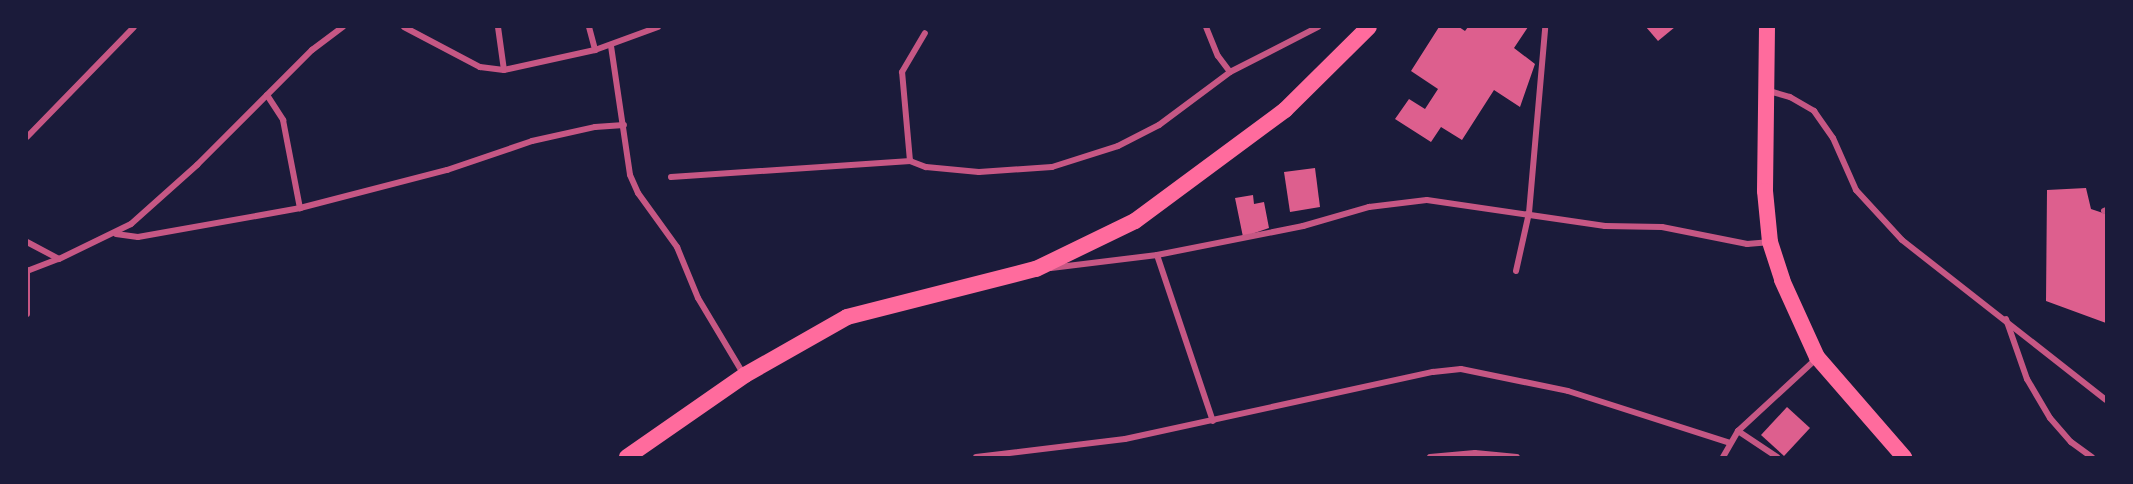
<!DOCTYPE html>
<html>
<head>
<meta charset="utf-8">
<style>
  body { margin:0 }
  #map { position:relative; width:2133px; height:484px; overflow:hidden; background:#1b1b3a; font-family:"Work Sans",sans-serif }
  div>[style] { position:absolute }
  .building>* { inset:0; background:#dd5f8e }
  .minor>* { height:6px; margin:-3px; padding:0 3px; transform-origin:3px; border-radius:3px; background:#c65784 }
  .trunk>* { height:16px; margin:-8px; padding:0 8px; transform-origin:8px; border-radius:8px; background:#ff6b9d }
  span { translate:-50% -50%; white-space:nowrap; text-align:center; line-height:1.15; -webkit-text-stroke:4.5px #1b1b3a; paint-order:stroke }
  .frame { position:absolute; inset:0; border:28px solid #1b1b3a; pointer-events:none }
</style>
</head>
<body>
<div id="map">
  <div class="building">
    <div style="clip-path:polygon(1439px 27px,1459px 27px,1465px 31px,1468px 27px,1528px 27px,1514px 48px,1535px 64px,1520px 107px,1494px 90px,1462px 140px,1441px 127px,1431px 142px,1395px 119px,1409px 99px,1425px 109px,1438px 89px,1411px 71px)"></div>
    <div style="clip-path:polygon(1646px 27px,1675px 27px,1658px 41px)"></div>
    <div style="clip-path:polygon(1315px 168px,1320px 207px,1290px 212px,1284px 172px)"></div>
    <div style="clip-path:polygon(2086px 188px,2091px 209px,2106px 214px,2106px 323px,2046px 301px,2047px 190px)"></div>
    <div style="clip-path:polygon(1253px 195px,1254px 204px,1264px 202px,1269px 228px,1243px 237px,1235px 198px)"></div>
    <div style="clip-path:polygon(1787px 407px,1810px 428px,1784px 456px,1761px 435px)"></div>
  </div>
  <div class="minor">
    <div style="left:404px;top:27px;width:86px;rotate:27.8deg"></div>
    <div style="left:480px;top:67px;width:24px;rotate:7deg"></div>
    <div style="left:504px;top:70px;width:93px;rotate:-12.4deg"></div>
    <div style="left:595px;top:50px;width:67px;rotate:-20.1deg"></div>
    <div style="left:498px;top:27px;width:43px;rotate:82.1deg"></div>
    <div style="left:589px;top:27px;width:24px;rotate:75deg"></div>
    <div style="left:1206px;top:27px;width:31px;rotate:68deg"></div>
    <div style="left:1218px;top:56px;width:20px;rotate:53deg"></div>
    <div style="left:611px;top:46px;width:130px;rotate:81.6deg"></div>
    <div style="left:630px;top:175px;width:20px;rotate:66deg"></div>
    <div style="left:638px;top:193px;width:67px;rotate:54.2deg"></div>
    <div style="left:677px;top:247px;width:55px;rotate:67.6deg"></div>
    <div style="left:698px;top:298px;width:90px;rotate:59.1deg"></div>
    <div style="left:1769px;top:91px;width:22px;rotate:16deg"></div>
    <div style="left:1790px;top:97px;width:28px;rotate:30deg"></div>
    <div style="left:1814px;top:111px;width:33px;rotate:55deg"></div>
    <div style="left:1833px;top:138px;width:57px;rotate:66.1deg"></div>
    <div style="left:1856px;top:190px;width:68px;rotate:47.4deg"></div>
    <div style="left:1902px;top:240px;width:259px;rotate:38.1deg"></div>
    <div style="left:267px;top:95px;width:30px;rotate:57deg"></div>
    <div style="left:283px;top:120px;width:90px;rotate:79.1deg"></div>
    <div style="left:300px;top:208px;width:152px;rotate:-14.5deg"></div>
    <div style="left:447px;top:170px;width:90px;rotate:-18.8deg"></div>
    <div style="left:532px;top:141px;width:65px;rotate:-12.5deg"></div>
    <div style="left:595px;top:127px;width:29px;rotate:-4deg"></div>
    <div style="left:27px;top:137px;width:153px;rotate:-45.8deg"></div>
    <div style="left:910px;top:161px;width:17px;rotate:21deg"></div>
    <div style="left:926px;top:167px;width:53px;rotate:5.4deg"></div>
    <div style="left:979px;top:172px;width:73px;rotate:-3.9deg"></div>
    <div style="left:1052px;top:167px;width:69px;rotate:-17.7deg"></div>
    <div style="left:1118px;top:146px;width:46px;rotate:-27.1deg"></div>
    <div style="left:1159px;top:125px;width:89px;rotate:-36.7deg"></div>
    <div style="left:1230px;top:72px;width:99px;rotate:-27.1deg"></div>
    <div style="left:671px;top:177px;width:240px;rotate:-3.8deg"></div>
    <div style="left:910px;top:161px;width:89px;rotate:-95.1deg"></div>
    <div style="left:902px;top:72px;width:45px;rotate:-59.5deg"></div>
    <div style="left:2104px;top:211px;width:2px;rotate:-27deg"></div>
    <div style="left:116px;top:234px;width:22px;rotate:8deg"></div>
    <div style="left:138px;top:237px;width:165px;rotate:-10.1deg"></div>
    <div style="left:27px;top:242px;width:36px;rotate:28deg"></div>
    <div style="left:59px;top:259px;width:80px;rotate:-25.9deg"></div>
    <div style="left:131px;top:224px;width:89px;rotate:-41.8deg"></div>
    <div style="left:197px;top:165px;width:163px;rotate:-45deg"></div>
    <div style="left:312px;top:50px;width:39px;rotate:-37deg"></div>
    <div style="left:1157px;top:255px;width:175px;rotate:71.4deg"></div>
    <div style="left:1051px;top:268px;width:107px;rotate:-7deg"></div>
    <div style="left:1157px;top:255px;width:149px;rotate:-11.2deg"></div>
    <div style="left:1303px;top:226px;width:69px;rotate:-16.1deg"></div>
    <div style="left:1369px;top:207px;width:58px;rotate:-6.9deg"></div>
    <div style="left:1427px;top:200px;width:180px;rotate:8.3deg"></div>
    <div style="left:1605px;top:226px;width:57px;rotate:1deg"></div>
    <div style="left:1662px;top:227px;width:87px;rotate:11.3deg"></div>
    <div style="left:1747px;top:244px;width:21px;rotate:-5deg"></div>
    <div style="left:27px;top:271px;width:34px;rotate:-21deg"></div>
    <div style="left:1516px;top:271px;width:59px;rotate:-77.4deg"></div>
    <div style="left:1529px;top:213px;width:185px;rotate:-85deg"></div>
    <div style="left:27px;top:314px;width:44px;rotate:-90deg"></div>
    <div style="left:2006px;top:319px;width:64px;rotate:70.7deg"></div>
    <div style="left:2027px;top:379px;width:45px;rotate:59.5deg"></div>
    <div style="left:2050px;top:418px;width:32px;rotate:49deg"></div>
    <div style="left:2071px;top:442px;width:26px;rotate:36deg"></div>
    <div style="left:1738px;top:431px;width:47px;rotate:33.7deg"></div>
    <div style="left:976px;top:457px;width:150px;rotate:-6.9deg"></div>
    <div style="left:1125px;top:439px;width:315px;rotate:-12.3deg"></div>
    <div style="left:1433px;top:372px;width:28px;rotate:-6deg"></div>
    <div style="left:1461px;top:369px;width:109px;rotate:11.6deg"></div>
    <div style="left:1568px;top:391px;width:170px;rotate:17.8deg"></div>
    <div style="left:1430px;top:457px;width:45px;rotate:-5.1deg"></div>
    <div style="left:1475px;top:453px;width:42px;rotate:5.4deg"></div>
    <div style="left:1723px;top:457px;width:30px;rotate:-60deg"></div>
    <div style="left:1738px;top:431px;width:108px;rotate:-42.7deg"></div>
  </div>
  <div class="trunk">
    <div style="left:1767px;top:27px;width:164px;rotate:90.7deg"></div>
    <div style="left:1765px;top:191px;width:51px;rotate:84.4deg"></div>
    <div style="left:1770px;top:242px;width:40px;rotate:72deg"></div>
    <div style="left:1782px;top:280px;width:85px;rotate:65.6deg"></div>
    <div style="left:1817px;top:357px;width:133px;rotate:49deg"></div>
    <div style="left:627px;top:457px;width:144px;rotate:-34.8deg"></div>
    <div style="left:745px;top:375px;width:117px;rotate:-29.6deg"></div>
    <div style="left:847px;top:317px;width:195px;rotate:-14.3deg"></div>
    <div style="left:1036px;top:269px;width:110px;rotate:-25.9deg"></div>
    <div style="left:1135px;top:221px;width:187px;rotate:-36.5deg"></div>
    <div style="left:1285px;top:110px;width:118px;rotate:-44.7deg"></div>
  </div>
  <div class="frame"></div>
</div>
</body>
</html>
